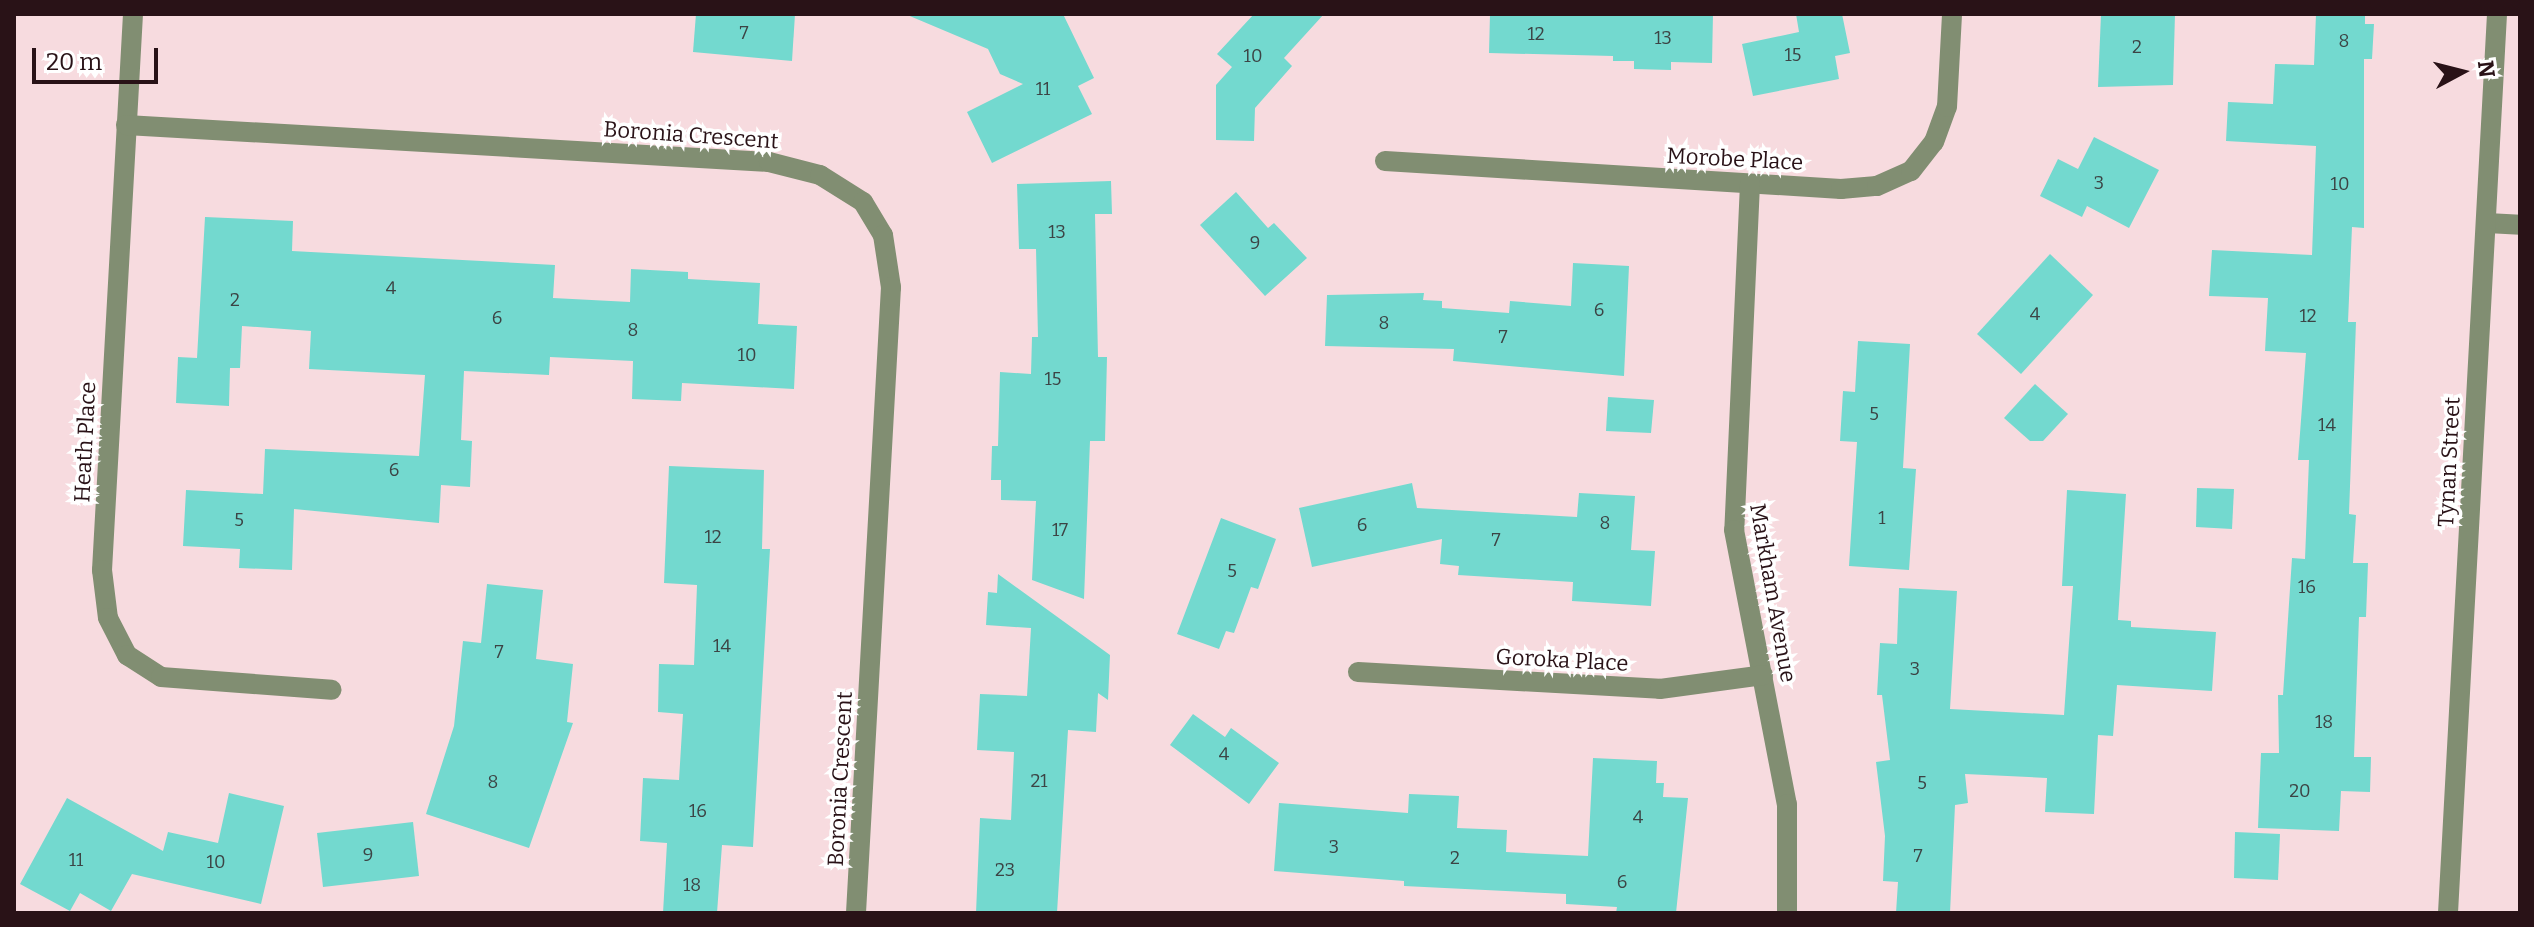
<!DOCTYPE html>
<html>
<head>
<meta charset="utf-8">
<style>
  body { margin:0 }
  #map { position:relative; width:2534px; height:927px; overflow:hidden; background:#f7dbdf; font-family:Bitter,serif }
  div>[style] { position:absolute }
  .building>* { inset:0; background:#73d9cf }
  .street>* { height:20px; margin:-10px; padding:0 10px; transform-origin:10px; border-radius:10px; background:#818e72 }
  span { translate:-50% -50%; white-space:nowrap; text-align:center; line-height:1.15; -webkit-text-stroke:7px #fff; paint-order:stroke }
  .number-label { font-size:18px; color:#3c4445 }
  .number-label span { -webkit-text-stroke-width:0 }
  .street-label { font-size:22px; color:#291217 }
  .frame { position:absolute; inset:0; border:16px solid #291217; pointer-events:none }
  .north { position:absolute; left:2422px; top:32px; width:80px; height:80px; -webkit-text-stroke:6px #fff; paint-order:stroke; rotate:83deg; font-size:22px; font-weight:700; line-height:32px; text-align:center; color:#291217 }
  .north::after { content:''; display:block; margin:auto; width:28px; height:36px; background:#291217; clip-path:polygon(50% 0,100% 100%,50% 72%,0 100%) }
  .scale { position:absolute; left:32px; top:48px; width:126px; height:36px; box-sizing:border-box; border:4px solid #291217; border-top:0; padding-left:10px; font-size:24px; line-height:28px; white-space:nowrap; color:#291217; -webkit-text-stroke:6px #fff; paint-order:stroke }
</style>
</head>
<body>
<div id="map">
  <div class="building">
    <div style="clip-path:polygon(696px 14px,795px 14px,792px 61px,693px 52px)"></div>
    <div style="clip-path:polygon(905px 14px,1063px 14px,1094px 78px,1078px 86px,1092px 114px,992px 163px,967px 112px,1023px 84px,1000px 74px,988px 49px)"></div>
    <div style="clip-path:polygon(1254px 14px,1324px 14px,1284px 58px,1292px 66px,1255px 108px,1254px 141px,1216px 140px,1216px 85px,1232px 67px,1217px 54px)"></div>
    <div style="clip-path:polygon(1490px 14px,1713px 14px,1712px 63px,1671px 62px,1671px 70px,1634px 69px,1634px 61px,1613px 61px,1613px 56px,1489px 53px)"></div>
    <div style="clip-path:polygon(1796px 14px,1842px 14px,1850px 53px,1835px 56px,1839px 79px,1753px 96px,1742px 44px,1799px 32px)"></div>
    <div style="clip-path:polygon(2101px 14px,2175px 14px,2173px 85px,2098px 87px)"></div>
    <div style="clip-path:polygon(2316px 14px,2365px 14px,2365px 24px,2374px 24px,2372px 59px,2364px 59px,2364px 228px,2352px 227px,2348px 322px,2356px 322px,2349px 514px,2356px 515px,2353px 563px,2368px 563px,2366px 617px,2359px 617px,2354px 757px,2371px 757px,2370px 792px,2341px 791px,2339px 831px,2258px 828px,2261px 753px,2279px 753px,2278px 695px,2283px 695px,2292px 558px,2305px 559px,2309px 460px,2298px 460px,2306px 353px,2265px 351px,2268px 298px,2209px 296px,2212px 250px,2312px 255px,2316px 146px,2226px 141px,2228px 102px,2273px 104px,2275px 64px,2314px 65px)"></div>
    <div style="clip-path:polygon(2094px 137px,2159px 170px,2129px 228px,2087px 206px,2082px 217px,2040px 196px,2058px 159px,2078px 169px)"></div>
    <div style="clip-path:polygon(1111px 181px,1112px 214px,1095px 214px,1098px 357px,1107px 357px,1105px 441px,1090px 441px,1084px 599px,1032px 580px,1036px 501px,1001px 500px,1001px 480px,991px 480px,992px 446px,998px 446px,1000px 372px,1031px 374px,1032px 337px,1038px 337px,1036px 249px,1019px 249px,1017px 184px)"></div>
    <div style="clip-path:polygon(1236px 192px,1268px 228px,1274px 223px,1307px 258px,1265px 296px,1200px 225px)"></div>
    <div style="clip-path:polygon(205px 217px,293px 221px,292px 251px,555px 265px,553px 298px,630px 302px,631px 269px,688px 272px,688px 279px,760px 283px,758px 324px,797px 326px,794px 389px,682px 383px,681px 401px,632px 399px,633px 361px,550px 357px,549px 375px,464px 371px,461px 440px,472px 441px,470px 487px,441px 485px,439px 523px,294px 509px,292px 570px,239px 568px,240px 549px,183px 546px,186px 490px,263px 494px,265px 449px,419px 456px,425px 375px,309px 369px,311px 331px,242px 326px,240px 368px,230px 368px,229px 406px,176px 403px,178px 357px,197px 358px)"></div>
    <div style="clip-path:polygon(2050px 254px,2093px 295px,2021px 374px,1977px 334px)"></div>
    <div style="clip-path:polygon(1573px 263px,1629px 266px,1624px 376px,1453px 361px,1454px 349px,1325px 346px,1327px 295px,1424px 293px,1423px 300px,1442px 301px,1442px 308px,1509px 313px,1510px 301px,1571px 306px)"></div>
    <div style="clip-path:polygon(1858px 341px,1910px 344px,1903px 468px,1916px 469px,1909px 570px,1849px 566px,1857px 442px,1840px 441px,1843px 391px,1855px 392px)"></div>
    <div style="clip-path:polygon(2035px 384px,2068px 414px,2043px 441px,2030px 441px,2004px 418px)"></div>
    <div style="clip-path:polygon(1608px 397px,1654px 400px,1651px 433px,1606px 431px)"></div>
    <div style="clip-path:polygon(669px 466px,764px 470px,762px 549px,770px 549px,753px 847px,722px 845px,717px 913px,663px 913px,667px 843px,640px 841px,643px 778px,679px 780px,683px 714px,658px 712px,659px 664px,694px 665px,697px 585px,664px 583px)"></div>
    <div style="clip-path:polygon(1412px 483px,1417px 508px,1577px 517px,1579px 493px,1635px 496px,1631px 550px,1655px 551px,1651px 606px,1572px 601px,1573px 582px,1458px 575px,1459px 566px,1440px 564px,1442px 539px,1312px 567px,1299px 508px)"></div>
    <div style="clip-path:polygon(2197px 488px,2234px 489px,2232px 529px,2196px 527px)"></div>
    <div style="clip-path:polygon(2067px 490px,2126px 494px,2118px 620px,2131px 621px,2131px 627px,2216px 632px,2212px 691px,2117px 685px,2113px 736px,2098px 735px,2094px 814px,2045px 812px,2047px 778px,1965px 774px,1968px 803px,1955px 805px,1950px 913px,1896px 913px,1898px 882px,1883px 881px,1885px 836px,1876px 762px,1890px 760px,1882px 695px,1877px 695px,1880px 643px,1897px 644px,1899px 588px,1957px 591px,1950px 709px,2064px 715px,2073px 586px,2062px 586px)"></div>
    <div style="clip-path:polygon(1221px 518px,1276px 539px,1258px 589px,1251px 587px,1234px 633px,1226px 631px,1219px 649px,1177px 634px)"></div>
    <div style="clip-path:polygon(998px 574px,1110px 655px,1108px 700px,1098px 693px,1096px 732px,1068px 730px,1057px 913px,976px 913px,980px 818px,1011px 820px,1014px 752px,977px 750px,980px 694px,1027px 696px,1031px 628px,986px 625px,988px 592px,997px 593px)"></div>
    <div style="clip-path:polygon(487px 584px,543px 590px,536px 659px,573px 664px,567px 722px,573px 723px,529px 848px,426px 814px,454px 726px,463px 641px,481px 643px)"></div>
    <div style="clip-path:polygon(1193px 714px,1225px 737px,1231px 728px,1279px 763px,1249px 804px,1170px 745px)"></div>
    <div style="clip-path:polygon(1593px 758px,1657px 761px,1656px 783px,1664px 783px,1663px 797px,1688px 798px,1676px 913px,1616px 913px,1617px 907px,1566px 904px,1566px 894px,1404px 886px,1404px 881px,1274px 871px,1279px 803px,1408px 813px,1409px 794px,1459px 796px,1457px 828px,1507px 830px,1506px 852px,1588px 856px)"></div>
    <div style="clip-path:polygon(229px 793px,284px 806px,261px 904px,132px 874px,111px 911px,80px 893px,70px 911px,20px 884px,67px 798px,163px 851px,168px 832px,218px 843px)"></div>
    <div style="clip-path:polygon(413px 822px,419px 876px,323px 887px,317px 833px)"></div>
    <div style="clip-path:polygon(2235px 832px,2280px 834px,2278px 880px,2234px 878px)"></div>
  </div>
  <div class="street">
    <div style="left:133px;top:14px;width:557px;rotate:93.19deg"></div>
    <div style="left:102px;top:570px;width:48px;rotate:82.9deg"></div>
    <div style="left:108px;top:618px;width:42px;rotate:62.8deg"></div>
    <div style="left:127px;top:655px;width:40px;rotate:32.9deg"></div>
    <div style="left:161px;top:677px;width:171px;rotate:4.3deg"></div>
    <div style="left:126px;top:125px;width:644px;rotate:3.29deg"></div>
    <div style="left:769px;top:162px;width:53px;rotate:14.3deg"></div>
    <div style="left:820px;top:175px;width:51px;rotate:32.1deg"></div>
    <div style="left:863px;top:202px;width:39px;rotate:59deg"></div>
    <div style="left:883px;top:235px;width:53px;rotate:81.3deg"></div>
    <div style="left:891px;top:287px;width:627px;rotate:93.2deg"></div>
    <div style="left:1385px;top:161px;width:457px;rotate:3.5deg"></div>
    <div style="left:1841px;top:189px;width:36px;rotate:-5deg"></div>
    <div style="left:1877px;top:186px;width:37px;rotate:-24deg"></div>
    <div style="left:1911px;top:171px;width:37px;rotate:-52deg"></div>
    <div style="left:1934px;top:142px;width:37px;rotate:-70deg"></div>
    <div style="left:1947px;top:107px;width:93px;rotate:-86.9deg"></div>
    <div style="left:1750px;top:184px;width:346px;rotate:92.6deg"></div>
    <div style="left:1734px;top:530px;width:279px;rotate:79.1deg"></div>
    <div style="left:1787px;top:804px;width:109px;rotate:90deg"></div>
    <div style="left:2487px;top:223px;width:33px;rotate:3deg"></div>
    <div style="left:1358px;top:672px;width:302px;rotate:3.2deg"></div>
    <div style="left:1660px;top:689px;width:104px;rotate:-7.7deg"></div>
    <div style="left:2448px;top:913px;width:900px;rotate:-86.88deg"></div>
  </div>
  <div class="number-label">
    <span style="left:744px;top:33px">7</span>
    <span style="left:1536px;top:34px">12</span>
    <span style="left:1663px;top:38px">13</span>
    <span style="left:2344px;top:41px">8</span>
    <span style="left:2137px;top:47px">2</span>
    <span style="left:1793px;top:55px">15</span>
    <span style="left:1253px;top:56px">10</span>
    <span style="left:1043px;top:89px">11</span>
    <span style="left:2099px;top:183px">3</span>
    <span style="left:2340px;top:184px">10</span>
    <span style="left:1057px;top:232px">13</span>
    <span style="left:1255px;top:243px">9</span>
    <span style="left:391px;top:288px">4</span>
    <span style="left:235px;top:300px">2</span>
    <span style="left:1599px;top:310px">6</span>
    <span style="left:2035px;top:314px">4</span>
    <span style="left:2308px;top:316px">12</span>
    <span style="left:497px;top:318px">6</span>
    <span style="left:1384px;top:323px">8</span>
    <span style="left:633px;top:330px">8</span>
    <span style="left:1503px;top:337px">7</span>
    <span style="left:747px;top:355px">10</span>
    <span style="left:1053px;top:379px">15</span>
    <span style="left:1874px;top:414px">5</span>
    <span style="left:2327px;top:425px">14</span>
    <span style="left:394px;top:470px">6</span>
    <span style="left:1882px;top:518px">1</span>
    <span style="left:239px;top:520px">5</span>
    <span style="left:1605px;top:523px">8</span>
    <span style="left:1362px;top:525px">6</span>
    <span style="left:1060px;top:530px">17</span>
    <span style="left:713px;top:537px">12</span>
    <span style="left:1496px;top:540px">7</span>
    <span style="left:1232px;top:571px">5</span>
    <span style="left:2307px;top:587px">16</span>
    <span style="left:722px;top:646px">14</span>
    <span style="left:499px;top:652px">7</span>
    <span style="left:1915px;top:669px">3</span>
    <span style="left:2324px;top:722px">18</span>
    <span style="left:1224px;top:754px">4</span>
    <span style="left:1039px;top:781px">21</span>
    <span style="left:493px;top:782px">8</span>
    <span style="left:1922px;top:783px">5</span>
    <span style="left:2300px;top:791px">20</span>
    <span style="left:698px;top:811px">16</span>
    <span style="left:1638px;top:817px">4</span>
    <span style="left:1334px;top:847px">3</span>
    <span style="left:368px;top:855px">9</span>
    <span style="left:1918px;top:856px">7</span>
    <span style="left:1455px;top:858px">2</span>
    <span style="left:76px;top:860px">11</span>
    <span style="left:216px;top:862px">10</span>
    <span style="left:1005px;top:870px">23</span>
    <span style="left:1622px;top:882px">6</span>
    <span style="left:692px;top:885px">18</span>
  </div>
  <div class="street-label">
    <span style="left:691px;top:135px;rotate:4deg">Boronia Crescent</span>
    <span style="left:1735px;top:159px;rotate:3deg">Morobe Place</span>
    <span style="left:85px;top:442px;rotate:-87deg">Heath Place</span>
    <span style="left:2449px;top:462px;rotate:-87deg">Tynan Street</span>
    <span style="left:1773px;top:593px;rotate:80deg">Markham Avenue</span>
    <span style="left:1562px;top:660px;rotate:3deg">Goroka Place</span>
    <span style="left:840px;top:779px;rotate:-87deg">Boronia Crescent</span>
  </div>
  <div class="frame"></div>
  <div class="north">N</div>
  <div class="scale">20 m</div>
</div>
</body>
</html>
